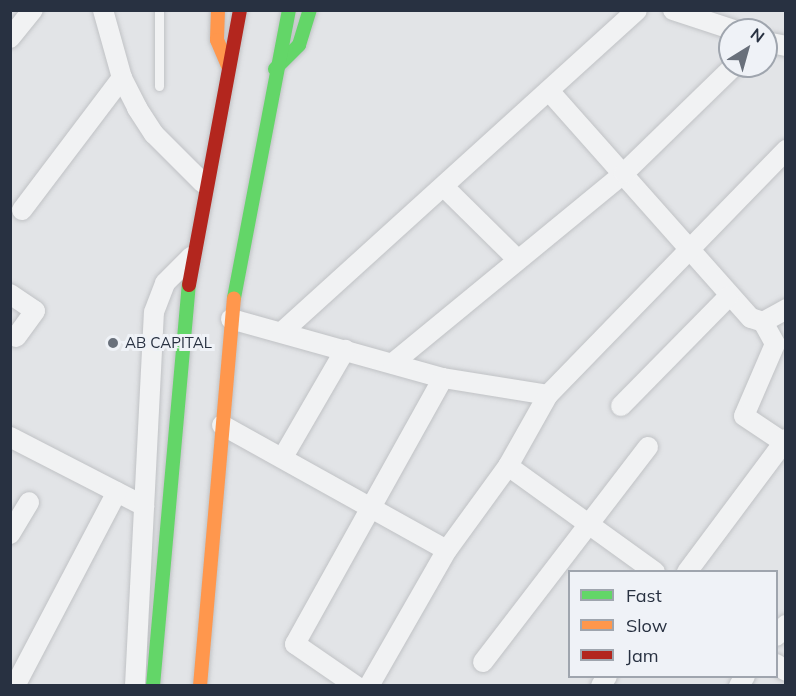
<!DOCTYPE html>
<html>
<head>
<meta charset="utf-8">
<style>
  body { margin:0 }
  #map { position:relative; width:796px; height:696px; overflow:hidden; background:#e2e4e7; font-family:Mulish,sans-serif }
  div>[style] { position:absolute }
  .roads { filter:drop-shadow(0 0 2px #c0c2c5) drop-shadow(0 0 2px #c0c2c5) }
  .lane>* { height:9px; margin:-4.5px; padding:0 4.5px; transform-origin:4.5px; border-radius:4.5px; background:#f1f2f3 }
  .street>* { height:20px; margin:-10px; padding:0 10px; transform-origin:10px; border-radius:10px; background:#f1f2f3 }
  .fast>* { height:14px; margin:-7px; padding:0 7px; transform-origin:7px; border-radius:7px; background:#63d668 }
  .slow>* { height:14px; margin:-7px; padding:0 7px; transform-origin:7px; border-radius:7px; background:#ff974d }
  .jam>* { height:14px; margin:-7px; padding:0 7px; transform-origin:7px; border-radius:7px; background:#b3261e }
  .dots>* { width:16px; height:16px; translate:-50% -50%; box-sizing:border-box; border:3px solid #eff2f7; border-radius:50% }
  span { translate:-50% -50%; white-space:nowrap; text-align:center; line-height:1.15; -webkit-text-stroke:6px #eff2f7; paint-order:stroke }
  .poi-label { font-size:15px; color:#283141 }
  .left { translate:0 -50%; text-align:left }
  .frame { position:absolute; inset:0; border:12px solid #283141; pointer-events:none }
  .legend { position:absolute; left:568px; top:570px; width:210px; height:108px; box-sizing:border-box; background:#eff2f7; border:2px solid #9fa5ae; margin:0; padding:8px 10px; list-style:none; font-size:18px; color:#283141 }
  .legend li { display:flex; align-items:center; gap:12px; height:30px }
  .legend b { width:30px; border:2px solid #9fa5ae }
  .north { position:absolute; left:718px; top:18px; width:60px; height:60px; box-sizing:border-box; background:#eff2f7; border:2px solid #9fa5ae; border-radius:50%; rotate:37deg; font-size:16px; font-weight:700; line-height:24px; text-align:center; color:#283141 }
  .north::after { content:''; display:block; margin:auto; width:21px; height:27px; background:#69707b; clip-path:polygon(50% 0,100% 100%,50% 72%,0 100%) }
</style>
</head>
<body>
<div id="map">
  <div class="roads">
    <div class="lane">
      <div style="left:159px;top:10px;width:76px;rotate:90deg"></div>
    </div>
    <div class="street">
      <div style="left:103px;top:10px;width:71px;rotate:74.4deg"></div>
      <div style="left:122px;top:78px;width:34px;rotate:63deg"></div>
      <div style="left:137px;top:108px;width:31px;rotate:57deg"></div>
      <div style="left:154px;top:134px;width:69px;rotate:45deg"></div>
      <div style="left:673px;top:10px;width:64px;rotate:18.2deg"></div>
      <div style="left:10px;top:38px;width:36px;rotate:-51deg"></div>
      <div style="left:766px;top:42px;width:20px;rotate:11deg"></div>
      <div style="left:550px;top:92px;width:302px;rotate:48.4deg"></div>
      <div style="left:751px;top:318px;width:13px;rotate:18deg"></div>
      <div style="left:763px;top:322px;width:26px;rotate:-29deg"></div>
      <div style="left:444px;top:187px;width:101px;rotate:44.6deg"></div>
      <div style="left:22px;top:210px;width:166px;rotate:-52.9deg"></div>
      <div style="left:10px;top:294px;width:30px;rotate:34deg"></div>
      <div style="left:35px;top:311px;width:32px;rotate:126deg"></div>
      <div style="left:231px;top:319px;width:220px;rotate:15.6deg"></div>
      <div style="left:443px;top:378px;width:106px;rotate:9.2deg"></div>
      <div style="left:548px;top:395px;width:342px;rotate:-45.8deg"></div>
      <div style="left:763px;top:322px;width:25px;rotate:61deg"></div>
      <div style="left:775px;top:344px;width:78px;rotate:113.3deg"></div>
      <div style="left:744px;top:416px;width:50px;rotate:33.7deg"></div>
      <div style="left:282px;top:332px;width:479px;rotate:-42.2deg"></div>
      <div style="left:393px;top:363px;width:299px;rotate:-39.4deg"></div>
      <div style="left:624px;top:173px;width:153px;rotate:-44.2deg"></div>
      <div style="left:621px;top:406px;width:154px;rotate:-45.5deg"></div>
      <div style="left:222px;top:425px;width:257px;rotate:29.1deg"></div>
      <div style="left:10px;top:437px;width:151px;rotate:27.2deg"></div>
      <div style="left:283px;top:457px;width:124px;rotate:-59.9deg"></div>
      <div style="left:508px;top:466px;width:181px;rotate:35.8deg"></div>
      <div style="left:10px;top:534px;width:37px;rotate:-59deg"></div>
      <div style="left:687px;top:572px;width:166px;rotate:-53.3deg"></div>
      <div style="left:776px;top:636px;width:15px;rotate:-48deg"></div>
      <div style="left:483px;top:662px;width:271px;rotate:-52.5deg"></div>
      <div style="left:776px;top:664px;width:12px;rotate:35deg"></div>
      <div style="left:15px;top:686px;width:219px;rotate:-62.3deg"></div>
      <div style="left:135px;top:686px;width:374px;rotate:-87.1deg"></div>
      <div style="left:154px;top:312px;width:31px;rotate:-69deg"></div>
      <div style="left:165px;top:283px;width:37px;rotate:-45deg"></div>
      <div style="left:356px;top:686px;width:74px;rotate:-145.5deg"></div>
      <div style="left:295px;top:644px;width:304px;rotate:-60.9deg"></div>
      <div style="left:369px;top:686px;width:157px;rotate:-60.2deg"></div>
      <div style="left:447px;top:550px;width:104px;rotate:-54deg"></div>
      <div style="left:508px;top:466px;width:81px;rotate:-60.6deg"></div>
      <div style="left:601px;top:686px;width:12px;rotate:-59deg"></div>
      <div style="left:739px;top:686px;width:12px;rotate:-59deg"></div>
    </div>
    <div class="fast">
      <div style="left:275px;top:69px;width:34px;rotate:-45deg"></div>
      <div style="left:299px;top:45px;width:37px;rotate:-73deg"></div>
      <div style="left:234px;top:298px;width:293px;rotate:-79.2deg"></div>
      <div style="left:153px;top:686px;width:403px;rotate:-84.9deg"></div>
    </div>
    <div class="slow">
      <div style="left:218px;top:10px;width:30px;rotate:92deg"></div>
      <div style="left:217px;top:40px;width:28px;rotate:67deg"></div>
      <div style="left:200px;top:686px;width:389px;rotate:-85deg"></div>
    </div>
    <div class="jam">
      <div style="left:189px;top:285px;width:280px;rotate:-79.5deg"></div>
    </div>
  </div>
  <div class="dots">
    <div style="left:113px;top:343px;background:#69707b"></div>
  </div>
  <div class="poi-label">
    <span class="left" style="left:125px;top:343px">AB CAPITAL</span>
  </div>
  <div class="frame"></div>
  <ul class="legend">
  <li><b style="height:8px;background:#63d668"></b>Fast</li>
  <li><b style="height:8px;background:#ff974d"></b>Slow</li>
  <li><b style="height:8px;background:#b3261e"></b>Jam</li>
  </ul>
  <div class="north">N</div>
</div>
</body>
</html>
